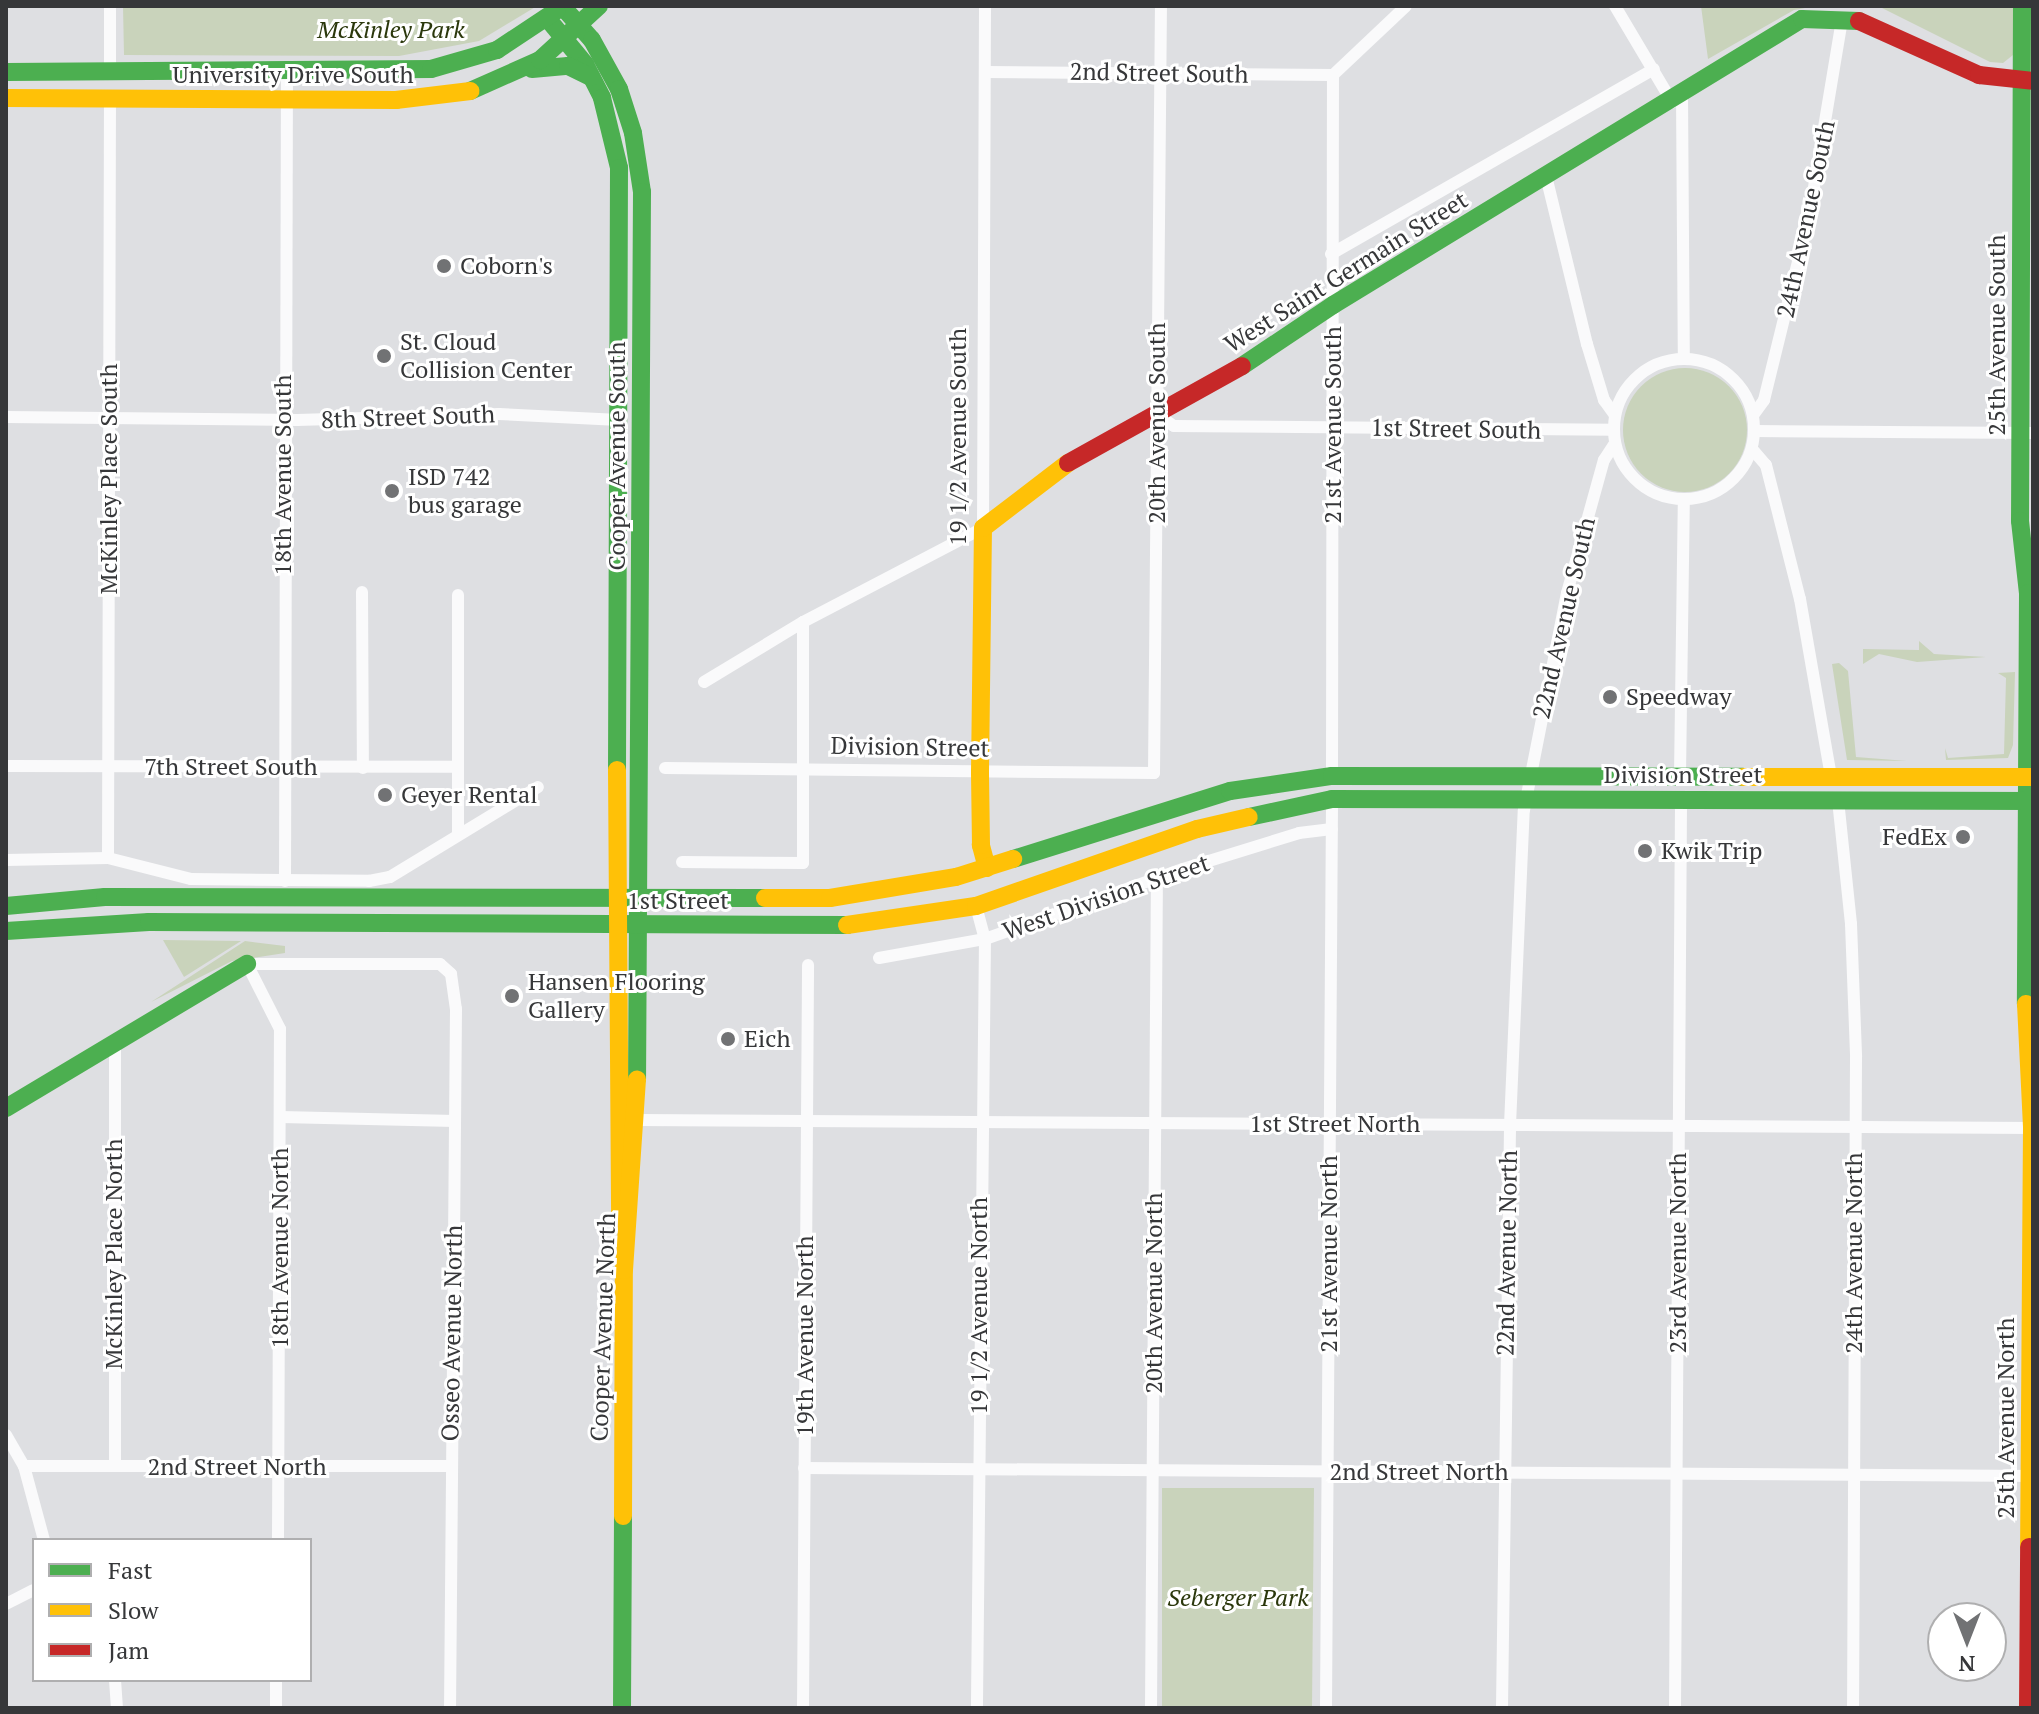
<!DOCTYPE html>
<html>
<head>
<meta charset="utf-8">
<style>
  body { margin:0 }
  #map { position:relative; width:2039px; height:1714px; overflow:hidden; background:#dedfe2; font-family:"PT Serif",serif }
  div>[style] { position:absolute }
  .green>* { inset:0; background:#c9d3bb }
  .round { border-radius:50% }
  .street>* { height:12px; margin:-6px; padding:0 6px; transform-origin:6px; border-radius:6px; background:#fafafb }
  .street>.ring { margin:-6px; padding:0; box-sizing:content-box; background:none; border:12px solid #fafafb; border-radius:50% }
  .fast>* { height:18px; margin:-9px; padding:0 9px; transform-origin:9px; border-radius:9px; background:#4caf50 }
  .slow>* { height:18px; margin:-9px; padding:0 9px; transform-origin:9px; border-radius:9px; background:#ffc107 }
  .jam>* { height:18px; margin:-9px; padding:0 9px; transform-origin:9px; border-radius:9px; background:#c62828 }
  .dots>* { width:22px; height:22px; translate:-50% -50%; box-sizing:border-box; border:4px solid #fff; border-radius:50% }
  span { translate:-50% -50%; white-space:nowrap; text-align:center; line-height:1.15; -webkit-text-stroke:6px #fff; paint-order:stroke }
  .park-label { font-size:24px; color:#2b380c; font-style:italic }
  .street-label { font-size:24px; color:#363739 }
  .poi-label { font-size:24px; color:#363739 }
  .left { translate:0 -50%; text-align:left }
  .right { translate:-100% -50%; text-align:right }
  .frame { position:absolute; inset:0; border:8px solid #363739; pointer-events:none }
  .legend { position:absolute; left:32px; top:1538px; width:280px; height:144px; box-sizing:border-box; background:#fff; border:2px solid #afafb0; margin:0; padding:10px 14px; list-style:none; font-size:24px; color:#363739 }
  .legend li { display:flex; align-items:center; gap:16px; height:40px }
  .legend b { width:40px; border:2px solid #afafb0 }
  .north { position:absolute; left:1927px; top:1602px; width:80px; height:80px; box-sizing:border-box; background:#fff; border:2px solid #afafb0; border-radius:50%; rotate:180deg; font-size:22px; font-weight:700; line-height:32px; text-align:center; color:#363739 }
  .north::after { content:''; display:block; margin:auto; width:28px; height:36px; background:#717274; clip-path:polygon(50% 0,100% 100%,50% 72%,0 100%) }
</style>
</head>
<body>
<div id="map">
  <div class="green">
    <div style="clip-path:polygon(123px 6px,537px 6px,479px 41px,399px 56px,124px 55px)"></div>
    <div style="clip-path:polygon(1701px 6px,1816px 6px,1794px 10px,1708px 59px)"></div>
    <div style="clip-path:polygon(1878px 6px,2013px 6px,2013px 55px,2003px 63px,1990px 62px)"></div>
    <div class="round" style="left:1623px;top:368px;width:124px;height:124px"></div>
    <div style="clip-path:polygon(1919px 641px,1934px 654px,1986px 657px,1917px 662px,1879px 654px,1863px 664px,1863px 649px,1919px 650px)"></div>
    <div style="clip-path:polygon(1839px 663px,1848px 671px,1856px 757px,1907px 761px,1847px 760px,1832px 664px)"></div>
    <div style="clip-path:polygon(2015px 672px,2013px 745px,2008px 758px,1946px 760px,1945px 748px,1948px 758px,2004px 754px,2006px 678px,1998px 673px)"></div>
    <div style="clip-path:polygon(163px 940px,241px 941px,184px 977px)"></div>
    <div style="clip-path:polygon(245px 941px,285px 946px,285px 953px,232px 961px,151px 1002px)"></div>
    <div style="clip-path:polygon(1162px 1488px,1314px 1488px,1312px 1708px,1162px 1708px)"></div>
  </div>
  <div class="street">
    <div style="left:1615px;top:6px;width:112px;rotate:59.3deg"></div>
    <div style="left:110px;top:70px;width:64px;rotate:-90deg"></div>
    <div style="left:985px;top:72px;width:348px;rotate:0.5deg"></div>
    <div style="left:1333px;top:75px;width:100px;rotate:-43.4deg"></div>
    <div style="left:1682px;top:95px;width:263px;rotate:89.6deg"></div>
    <div style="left:1546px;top:176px;width:173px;rotate:76.3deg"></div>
    <div style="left:1587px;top:344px;width:59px;rotate:73.1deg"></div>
    <div style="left:1604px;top:400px;width:19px;rotate:54deg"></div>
    <div style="left:1331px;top:254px;width:372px;rotate:-29.8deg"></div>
    <div class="ring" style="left:1614px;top:359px;width:128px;height:128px"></div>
    <div style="left:1754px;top:414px;width:17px;rotate:-54deg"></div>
    <div style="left:1764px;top:400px;width:188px;rotate:-76.2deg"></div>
    <div style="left:1809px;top:217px;width:201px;rotate:-80.5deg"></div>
    <div style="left:1158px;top:415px;width:19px;rotate:35deg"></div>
    <div style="left:1174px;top:426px;width:439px;rotate:0.5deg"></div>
    <div style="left:6px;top:417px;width:291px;rotate:0.6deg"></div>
    <div style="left:297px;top:420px;width:202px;rotate:-1.7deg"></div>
    <div style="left:499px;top:414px;width:120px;rotate:2.9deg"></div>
    <div style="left:1755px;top:431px;width:278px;rotate:0.4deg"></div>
    <div style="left:1752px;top:449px;width:21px;rotate:49deg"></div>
    <div style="left:1766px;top:465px;width:138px;rotate:75.8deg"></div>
    <div style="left:1800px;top:599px;width:180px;rotate:80.1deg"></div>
    <div style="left:362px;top:592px;width:176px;rotate:89.7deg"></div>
    <div style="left:458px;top:595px;width:239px;rotate:90deg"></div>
    <div style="left:704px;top:682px;width:116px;rotate:-31.2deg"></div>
    <div style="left:803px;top:622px;width:203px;rotate:-27.6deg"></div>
    <div style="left:983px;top:528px;width:522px;rotate:-89.78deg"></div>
    <div style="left:6px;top:766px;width:450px;rotate:0.1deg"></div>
    <div style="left:665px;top:768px;width:489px;rotate:0.6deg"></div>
    <div style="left:1154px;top:773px;width:767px;rotate:-89.48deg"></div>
    <div style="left:1680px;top:775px;width:276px;rotate:-89.2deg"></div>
    <div style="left:1332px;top:776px;width:701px;rotate:-89.92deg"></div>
    <div style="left:1838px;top:800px;width:125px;rotate:84deg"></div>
    <div style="left:1851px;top:924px;width:133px;rotate:87.8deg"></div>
    <div style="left:1856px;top:1057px;width:651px;rotate:90.26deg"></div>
    <div style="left:108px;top:858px;width:759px;rotate:-89.85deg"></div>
    <div style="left:6px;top:860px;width:102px;rotate:-1.1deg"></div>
    <div style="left:108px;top:858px;width:86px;rotate:14.2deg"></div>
    <div style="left:191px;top:879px;width:178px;rotate:0.6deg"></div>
    <div style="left:369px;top:881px;width:21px;rotate:-11deg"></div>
    <div style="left:390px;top:877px;width:173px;rotate:-31.3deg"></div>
    <div style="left:682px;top:862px;width:121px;rotate:0.5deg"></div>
    <div style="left:803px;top:863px;width:241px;rotate:-90deg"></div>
    <div style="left:285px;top:881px;width:811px;rotate:-89.86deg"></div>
    <div style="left:976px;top:906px;width:34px;rotate:75deg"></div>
    <div style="left:985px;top:939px;width:769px;rotate:90.6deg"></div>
    <div style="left:879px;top:958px;width:108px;rotate:-10.2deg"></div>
    <div style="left:985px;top:939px;width:210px;rotate:-19.5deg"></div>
    <div style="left:1183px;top:869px;width:121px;rotate:-17.2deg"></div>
    <div style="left:1299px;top:833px;width:33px;rotate:-7deg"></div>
    <div style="left:281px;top:1117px;width:174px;rotate:1.3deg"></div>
    <div style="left:637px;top:1120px;width:1396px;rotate:0.33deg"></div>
    <div style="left:6px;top:1435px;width:36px;rotate:60deg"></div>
    <div style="left:24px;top:1466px;width:77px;rotate:74.9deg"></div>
    <div style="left:24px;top:1466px;width:427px"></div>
    <div style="left:115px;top:1466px;width:424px;rotate:-90deg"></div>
    <div style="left:804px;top:1468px;width:1229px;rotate:0.37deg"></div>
    <div style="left:278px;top:1540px;width:511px;rotate:-89.78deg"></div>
    <div style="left:280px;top:1029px;width:73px;rotate:-116.9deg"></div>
    <div style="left:247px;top:964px;width:193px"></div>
    <div style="left:440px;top:964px;width:15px;rotate:42deg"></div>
    <div style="left:451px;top:974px;width:35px;rotate:82deg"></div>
    <div style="left:456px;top:1009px;width:699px;rotate:90.49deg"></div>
    <div style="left:6px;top:1604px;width:30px;rotate:-27deg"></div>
    <div style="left:115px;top:1680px;width:28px;rotate:86deg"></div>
    <div style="left:276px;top:1708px;width:28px;rotate:-90deg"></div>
    <div style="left:803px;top:1708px;width:743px;rotate:-89.61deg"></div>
    <div style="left:1151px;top:1708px;width:830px;rotate:-89.59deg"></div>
    <div style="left:1326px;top:1708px;width:909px;rotate:-89.62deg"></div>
    <div style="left:1502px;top:1708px;width:583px;rotate:-89.21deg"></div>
    <div style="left:1510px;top:1125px;width:315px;rotate:-87.5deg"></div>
    <div style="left:1524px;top:810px;width:221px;rotate:-78.8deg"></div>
    <div style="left:1567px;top:593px;width:138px;rotate:-74.5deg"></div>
    <div style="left:1604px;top:460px;width:20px;rotate:-57deg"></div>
    <div style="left:1675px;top:1708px;width:909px;rotate:-89.62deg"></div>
  </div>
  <div class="fast">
    <div style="left:562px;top:6px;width:45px;rotate:48.6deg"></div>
    <div style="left:592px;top:40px;width:56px;rotate:61.1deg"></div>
    <div style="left:619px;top:89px;width:46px;rotate:72.3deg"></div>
    <div style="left:633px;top:133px;width:60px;rotate:81.3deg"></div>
    <div style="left:642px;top:192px;width:887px;rotate:90.32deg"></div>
    <div style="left:2022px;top:6px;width:515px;rotate:90.22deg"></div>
    <div style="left:2020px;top:521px;width:72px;rotate:83.7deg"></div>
    <div style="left:2028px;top:593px;width:411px;rotate:90.3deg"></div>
    <div style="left:547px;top:18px;width:60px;rotate:50.4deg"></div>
    <div style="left:585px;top:64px;width:38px;rotate:63deg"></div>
    <div style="left:602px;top:98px;width:72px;rotate:76.3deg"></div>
    <div style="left:619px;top:168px;width:602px;rotate:90.19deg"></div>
    <div style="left:532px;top:69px;width:36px;rotate:-5deg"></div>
    <div style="left:568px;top:66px;width:25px;rotate:26deg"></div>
    <div style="left:6px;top:72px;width:425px;rotate:-0.4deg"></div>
    <div style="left:431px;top:69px;width:69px;rotate:-16.1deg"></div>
    <div style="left:497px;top:50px;width:71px;rotate:-33.5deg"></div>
    <div style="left:470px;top:91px;width:77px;rotate:-23.9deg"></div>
    <div style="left:540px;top:60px;width:80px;rotate:-42.5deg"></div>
    <div style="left:1242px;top:366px;width:110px;rotate:-33.8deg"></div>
    <div style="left:1333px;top:305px;width:549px;rotate:-31.38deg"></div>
    <div style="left:1802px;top:19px;width:57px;rotate:2deg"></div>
    <div style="left:1249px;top:817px;width:85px;rotate:-12.2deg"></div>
    <div style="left:1332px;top:799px;width:701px;rotate:0.16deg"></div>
    <div style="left:1013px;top:859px;width:227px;rotate:-17.4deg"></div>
    <div style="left:1230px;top:791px;width:103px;rotate:-8.4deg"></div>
    <div style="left:1332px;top:776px;width:411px;rotate:0.1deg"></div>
    <div style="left:6px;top:906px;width:99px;rotate:-5.2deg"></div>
    <div style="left:105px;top:897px;width:660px;rotate:0.09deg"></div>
    <div style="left:6px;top:931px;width:143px;rotate:-3.6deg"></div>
    <div style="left:149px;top:922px;width:698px;rotate:0.25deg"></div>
    <div style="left:6px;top:1108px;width:281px;rotate:-30.9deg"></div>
    <div style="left:622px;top:1708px;width:192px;rotate:-89.7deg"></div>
  </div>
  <div class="slow">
    <div style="left:6px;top:98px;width:390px;rotate:0.3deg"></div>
    <div style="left:396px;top:100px;width:75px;rotate:-6.9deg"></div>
    <div style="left:617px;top:770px;width:453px;rotate:89.6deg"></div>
    <div style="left:1743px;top:777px;width:290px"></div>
    <div style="left:987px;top:868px;width:24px;rotate:-105deg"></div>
    <div style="left:981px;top:845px;width:73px;rotate:-90.8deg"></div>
    <div style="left:980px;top:772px;width:244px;rotate:-89.3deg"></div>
    <div style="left:983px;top:528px;width:107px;rotate:-37.4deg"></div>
    <div style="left:765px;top:898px;width:65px"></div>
    <div style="left:830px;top:898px;width:128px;rotate:-9.5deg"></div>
    <div style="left:956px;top:877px;width:60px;rotate:-17.5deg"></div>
    <div style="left:847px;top:925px;width:130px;rotate:-8.4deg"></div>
    <div style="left:976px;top:906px;width:234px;rotate:-19.2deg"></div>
    <div style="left:1197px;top:829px;width:53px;rotate:-13deg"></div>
    <div style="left:2026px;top:1004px;width:124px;rotate:87.2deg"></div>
    <div style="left:2032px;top:1128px;width:419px;rotate:90.4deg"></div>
    <div style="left:623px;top:1516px;width:246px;rotate:-89.8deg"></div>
    <div style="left:624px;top:1270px;width:191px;rotate:-86.1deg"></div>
  </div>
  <div class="jam">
    <div style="left:1859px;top:21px;width:132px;rotate:24.2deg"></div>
    <div style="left:1979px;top:75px;width:54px;rotate:6.3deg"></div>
    <div style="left:1068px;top:463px;width:199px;rotate:-29.1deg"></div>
    <div style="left:2028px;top:1708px;width:161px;rotate:-89.6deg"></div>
  </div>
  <div class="dots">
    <div style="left:444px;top:266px;background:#717274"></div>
    <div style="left:384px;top:356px;background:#717274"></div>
    <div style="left:392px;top:491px;background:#717274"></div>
    <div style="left:1610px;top:697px;background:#717274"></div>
    <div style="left:385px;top:795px;background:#717274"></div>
    <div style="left:1963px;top:837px;background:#717274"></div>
    <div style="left:1645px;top:851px;background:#717274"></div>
    <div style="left:512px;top:996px;background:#717274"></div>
    <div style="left:728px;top:1039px;background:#717274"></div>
  </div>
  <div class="park-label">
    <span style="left:391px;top:30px">McKinley Park</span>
    <span style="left:1238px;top:1598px">Seberger Park</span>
  </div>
  <div class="street-label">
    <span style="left:1159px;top:73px;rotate:1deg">2nd Street South</span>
    <span style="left:293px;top:75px">University Drive South</span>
    <span style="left:1806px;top:219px;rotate:-78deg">24th Avenue South</span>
    <span style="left:1346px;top:272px;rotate:-32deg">West Saint Germain Street</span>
    <span style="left:1997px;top:335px;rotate:-90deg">25th Avenue South</span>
    <span style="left:408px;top:417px;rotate:-2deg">8th Street South</span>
    <span style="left:1157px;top:423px;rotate:-90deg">20th Avenue South</span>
    <span style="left:1333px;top:425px;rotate:-90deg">21st Avenue South</span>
    <span style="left:1456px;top:429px;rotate:1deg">1st Street South</span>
    <span style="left:958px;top:437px;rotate:-90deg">19 1/2 Avenue South</span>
    <span style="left:617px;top:456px;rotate:-90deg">Cooper Avenue South</span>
    <span style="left:283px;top:475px;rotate:-90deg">18th Avenue South</span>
    <span style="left:109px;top:479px;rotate:-90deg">McKinley Place South</span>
    <span style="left:1564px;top:618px;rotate:-77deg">22nd Avenue South</span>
    <span style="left:910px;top:747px;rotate:1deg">Division Street</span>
    <span style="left:231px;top:767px">7th Street South</span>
    <span style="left:1683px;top:775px">Division Street</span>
    <span style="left:1106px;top:897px;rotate:-19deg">West Division Street</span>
    <span style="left:678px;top:901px">1st Street</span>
    <span style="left:1335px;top:1124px">1st Street North</span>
    <span style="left:280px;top:1248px;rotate:-90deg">18th Avenue North</span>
    <span style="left:1507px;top:1253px;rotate:-89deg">22nd Avenue North</span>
    <span style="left:1678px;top:1253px;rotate:-90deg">23rd Avenue North</span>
    <span style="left:1854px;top:1253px;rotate:-90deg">24th Avenue North</span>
    <span style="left:114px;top:1254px;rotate:-90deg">McKinley Place North</span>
    <span style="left:1329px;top:1254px;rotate:-90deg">21st Avenue North</span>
    <span style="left:1154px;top:1293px;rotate:-90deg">20th Avenue North</span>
    <span style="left:979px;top:1306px;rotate:-90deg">19 1/2 Avenue North</span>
    <span style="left:603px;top:1327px;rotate:-88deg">Cooper Avenue North</span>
    <span style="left:452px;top:1333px;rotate:-89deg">Osseo Avenue North</span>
    <span style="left:805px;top:1336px;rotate:-90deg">19th Avenue North</span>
    <span style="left:2006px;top:1418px;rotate:-90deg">25th Avenue North</span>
    <span style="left:237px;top:1467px">2nd Street North</span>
    <span style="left:1419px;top:1472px">2nd Street North</span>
  </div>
  <div class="poi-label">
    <span class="left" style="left:460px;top:266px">Coborn's</span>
    <span class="left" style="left:400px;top:356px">St. Cloud<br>Collision Center</span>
    <span class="left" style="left:408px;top:491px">ISD 742<br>bus garage</span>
    <span class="left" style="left:1626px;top:697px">Speedway</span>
    <span class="left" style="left:401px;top:795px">Geyer Rental</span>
    <span class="right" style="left:1947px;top:837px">FedEx</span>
    <span class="left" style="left:1661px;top:851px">Kwik Trip</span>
    <span class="left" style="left:528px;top:996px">Hansen Flooring<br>Gallery</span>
    <span class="left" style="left:744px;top:1039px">Eich</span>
  </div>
  <div class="frame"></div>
  <ul class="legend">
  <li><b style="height:10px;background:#4caf50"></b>Fast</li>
  <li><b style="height:10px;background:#ffc107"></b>Slow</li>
  <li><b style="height:10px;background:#c62828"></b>Jam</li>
  </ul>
  <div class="north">N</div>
</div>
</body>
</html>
